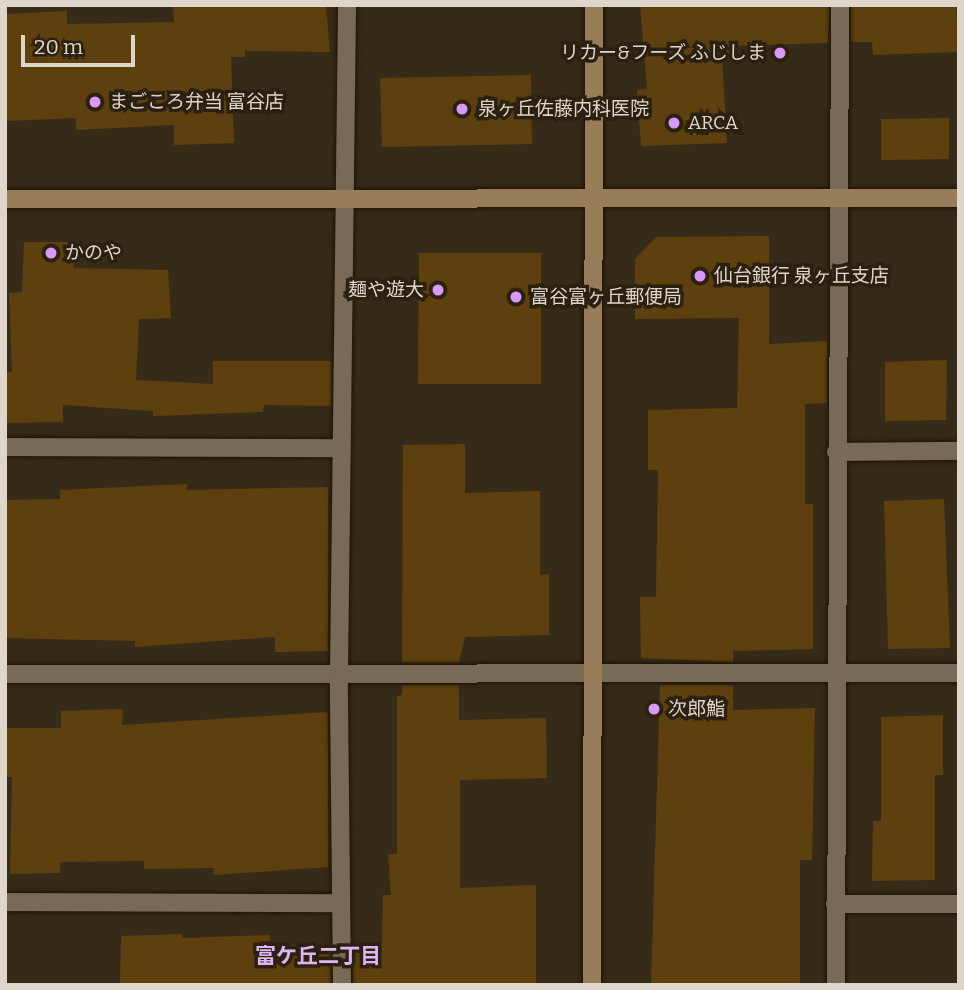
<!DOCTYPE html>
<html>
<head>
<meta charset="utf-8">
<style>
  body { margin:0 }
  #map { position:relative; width:964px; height:990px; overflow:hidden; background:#362b19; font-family:Bitter,"Noto Sans JP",serif }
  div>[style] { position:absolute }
  .building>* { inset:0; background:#5d400d }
  .roads { filter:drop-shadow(0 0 2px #1e1303) drop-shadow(0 0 2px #1e1303) }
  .street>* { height:18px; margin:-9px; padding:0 9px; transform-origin:9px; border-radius:9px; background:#786a57 }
  .secondary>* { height:18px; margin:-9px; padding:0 9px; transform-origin:9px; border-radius:9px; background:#987e58 }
  .dots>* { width:19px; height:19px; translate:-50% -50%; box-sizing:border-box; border:4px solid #2c2110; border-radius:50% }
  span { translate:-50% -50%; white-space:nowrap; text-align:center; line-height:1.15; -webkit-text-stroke:7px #2c2110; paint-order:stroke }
  .poi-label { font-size:19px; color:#ded6cb }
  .right { translate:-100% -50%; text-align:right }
  .left { translate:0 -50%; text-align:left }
  .neighbourhood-label { font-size:21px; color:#e0b5f6; font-weight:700 }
  .frame { position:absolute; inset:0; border:7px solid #ded6cb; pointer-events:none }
  .scale { position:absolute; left:21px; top:35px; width:114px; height:32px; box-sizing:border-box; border:4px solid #ded6cb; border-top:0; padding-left:9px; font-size:21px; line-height:24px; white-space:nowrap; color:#ded6cb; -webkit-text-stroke:5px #2c2110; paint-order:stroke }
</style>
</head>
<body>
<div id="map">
  <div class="building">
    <div style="clip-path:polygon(173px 5px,326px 6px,330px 52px,245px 51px,245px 57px,231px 57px,234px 143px,174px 145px,174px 125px,76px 130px,76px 118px,5px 121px,5px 14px,67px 11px,67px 24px,174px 22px)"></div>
    <div style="clip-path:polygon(640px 5px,829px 5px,828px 43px,730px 46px,731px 56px,722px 56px,727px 143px,641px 146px,637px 90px,647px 89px)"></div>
    <div style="clip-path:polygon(851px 5px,956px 5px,959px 52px,873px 55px,872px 42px,851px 42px)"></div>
    <div style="clip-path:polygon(531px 75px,532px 144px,382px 147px,380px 78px)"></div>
    <div style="clip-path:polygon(949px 118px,949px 159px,881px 160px,881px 119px)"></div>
    <div style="clip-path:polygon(769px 236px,769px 344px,827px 341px,827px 403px,805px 404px,805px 504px,813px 504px,813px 649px,733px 651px,733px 662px,641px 658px,640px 597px,656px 597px,658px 470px,648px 470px,648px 410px,737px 408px,739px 318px,635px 319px,635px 259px,656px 237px)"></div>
    <div style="clip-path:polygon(24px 242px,73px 242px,74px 268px,168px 270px,171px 318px,139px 319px,136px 380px,213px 384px,213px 361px,331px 361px,331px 406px,264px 405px,263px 412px,153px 416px,153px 411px,63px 405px,63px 422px,5px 423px,5px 372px,12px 372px,9px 293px,22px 292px)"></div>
    <div style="clip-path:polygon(419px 253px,541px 253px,541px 384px,418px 384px)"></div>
    <div style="clip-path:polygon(947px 360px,946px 420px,885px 421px,885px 362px)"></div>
    <div style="clip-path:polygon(465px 444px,465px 493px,540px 491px,540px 575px,549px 574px,549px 635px,465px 637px,459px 662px,402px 662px,403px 445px)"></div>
    <div style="clip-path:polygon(187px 484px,187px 490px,328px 487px,328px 651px,275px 652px,275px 637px,135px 647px,135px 641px,5px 638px,5px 500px,60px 499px,60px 490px)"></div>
    <div style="clip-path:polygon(944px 499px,950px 648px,888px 649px,884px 501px)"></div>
    <div style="clip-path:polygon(402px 685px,459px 685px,459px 720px,546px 718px,547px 778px,460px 780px,460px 888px,536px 885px,536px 985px,353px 985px,353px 944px,382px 943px,383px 895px,391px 895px,388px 854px,397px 854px,397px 696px,402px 695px)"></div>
    <div style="clip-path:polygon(660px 685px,733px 685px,733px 710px,815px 708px,812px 860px,800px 860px,800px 985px,651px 985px)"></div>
    <div style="clip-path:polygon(123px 709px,122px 725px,328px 712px,328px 867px,213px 875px,214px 868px,144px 869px,144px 861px,60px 862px,60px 873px,10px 874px,12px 777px,5px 777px,5px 728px,61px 728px,61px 711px)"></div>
    <div style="clip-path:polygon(943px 715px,943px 775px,935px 775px,935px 880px,872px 881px,873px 821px,881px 821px,881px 717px)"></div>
    <div style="clip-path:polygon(182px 934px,182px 938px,270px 935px,270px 946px,330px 945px,331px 985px,120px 985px,121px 936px)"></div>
  </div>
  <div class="roads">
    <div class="street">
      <div style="left:5px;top:447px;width:335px;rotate:0.2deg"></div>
      <div style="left:836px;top:452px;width:123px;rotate:-0.5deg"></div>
      <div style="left:5px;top:674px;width:954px;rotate:-0.06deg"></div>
      <div style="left:5px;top:902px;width:336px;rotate:0.2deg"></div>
      <div style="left:835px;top:904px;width:124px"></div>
      <div style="left:342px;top:985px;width:312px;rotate:-90.6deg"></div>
      <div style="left:339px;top:673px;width:668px;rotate:-89.31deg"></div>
      <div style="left:836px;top:985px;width:980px;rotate:-89.77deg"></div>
    </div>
    <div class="secondary">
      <div style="left:5px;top:199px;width:954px;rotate:-0.06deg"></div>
      <div style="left:592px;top:985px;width:980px;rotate:-89.88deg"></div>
    </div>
  </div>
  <div class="dots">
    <div style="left:780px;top:53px;background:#d99af7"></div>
    <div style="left:95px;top:102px;background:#d99af7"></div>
    <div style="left:462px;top:109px;background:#d99af7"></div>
    <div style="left:674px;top:123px;background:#d99af7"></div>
    <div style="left:51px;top:253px;background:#d99af7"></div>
    <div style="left:700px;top:276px;background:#d99af7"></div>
    <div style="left:438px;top:290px;background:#d99af7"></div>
    <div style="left:516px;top:297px;background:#d99af7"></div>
    <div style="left:654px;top:709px;background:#d99af7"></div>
  </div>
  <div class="poi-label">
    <span class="right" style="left:766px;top:53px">リカー&amp;フーズ ふじしま</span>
    <span class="left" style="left:109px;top:102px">まごころ弁当 富谷店</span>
    <span class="left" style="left:478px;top:109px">泉ヶ丘佐藤内科医院</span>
    <span class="left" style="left:688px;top:123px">ARCA</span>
    <span class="left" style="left:65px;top:253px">かのや</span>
    <span class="left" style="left:714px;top:276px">仙台銀行 泉ヶ丘支店</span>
    <span class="right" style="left:424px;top:290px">麺や遊大</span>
    <span class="left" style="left:530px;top:297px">富谷富ヶ丘郵便局</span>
    <span class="left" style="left:668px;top:709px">次郎鮨</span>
  </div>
  <div class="neighbourhood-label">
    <span style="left:318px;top:956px">富ケ丘二丁目</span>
  </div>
  <div class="frame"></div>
  <div class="scale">20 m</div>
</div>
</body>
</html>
